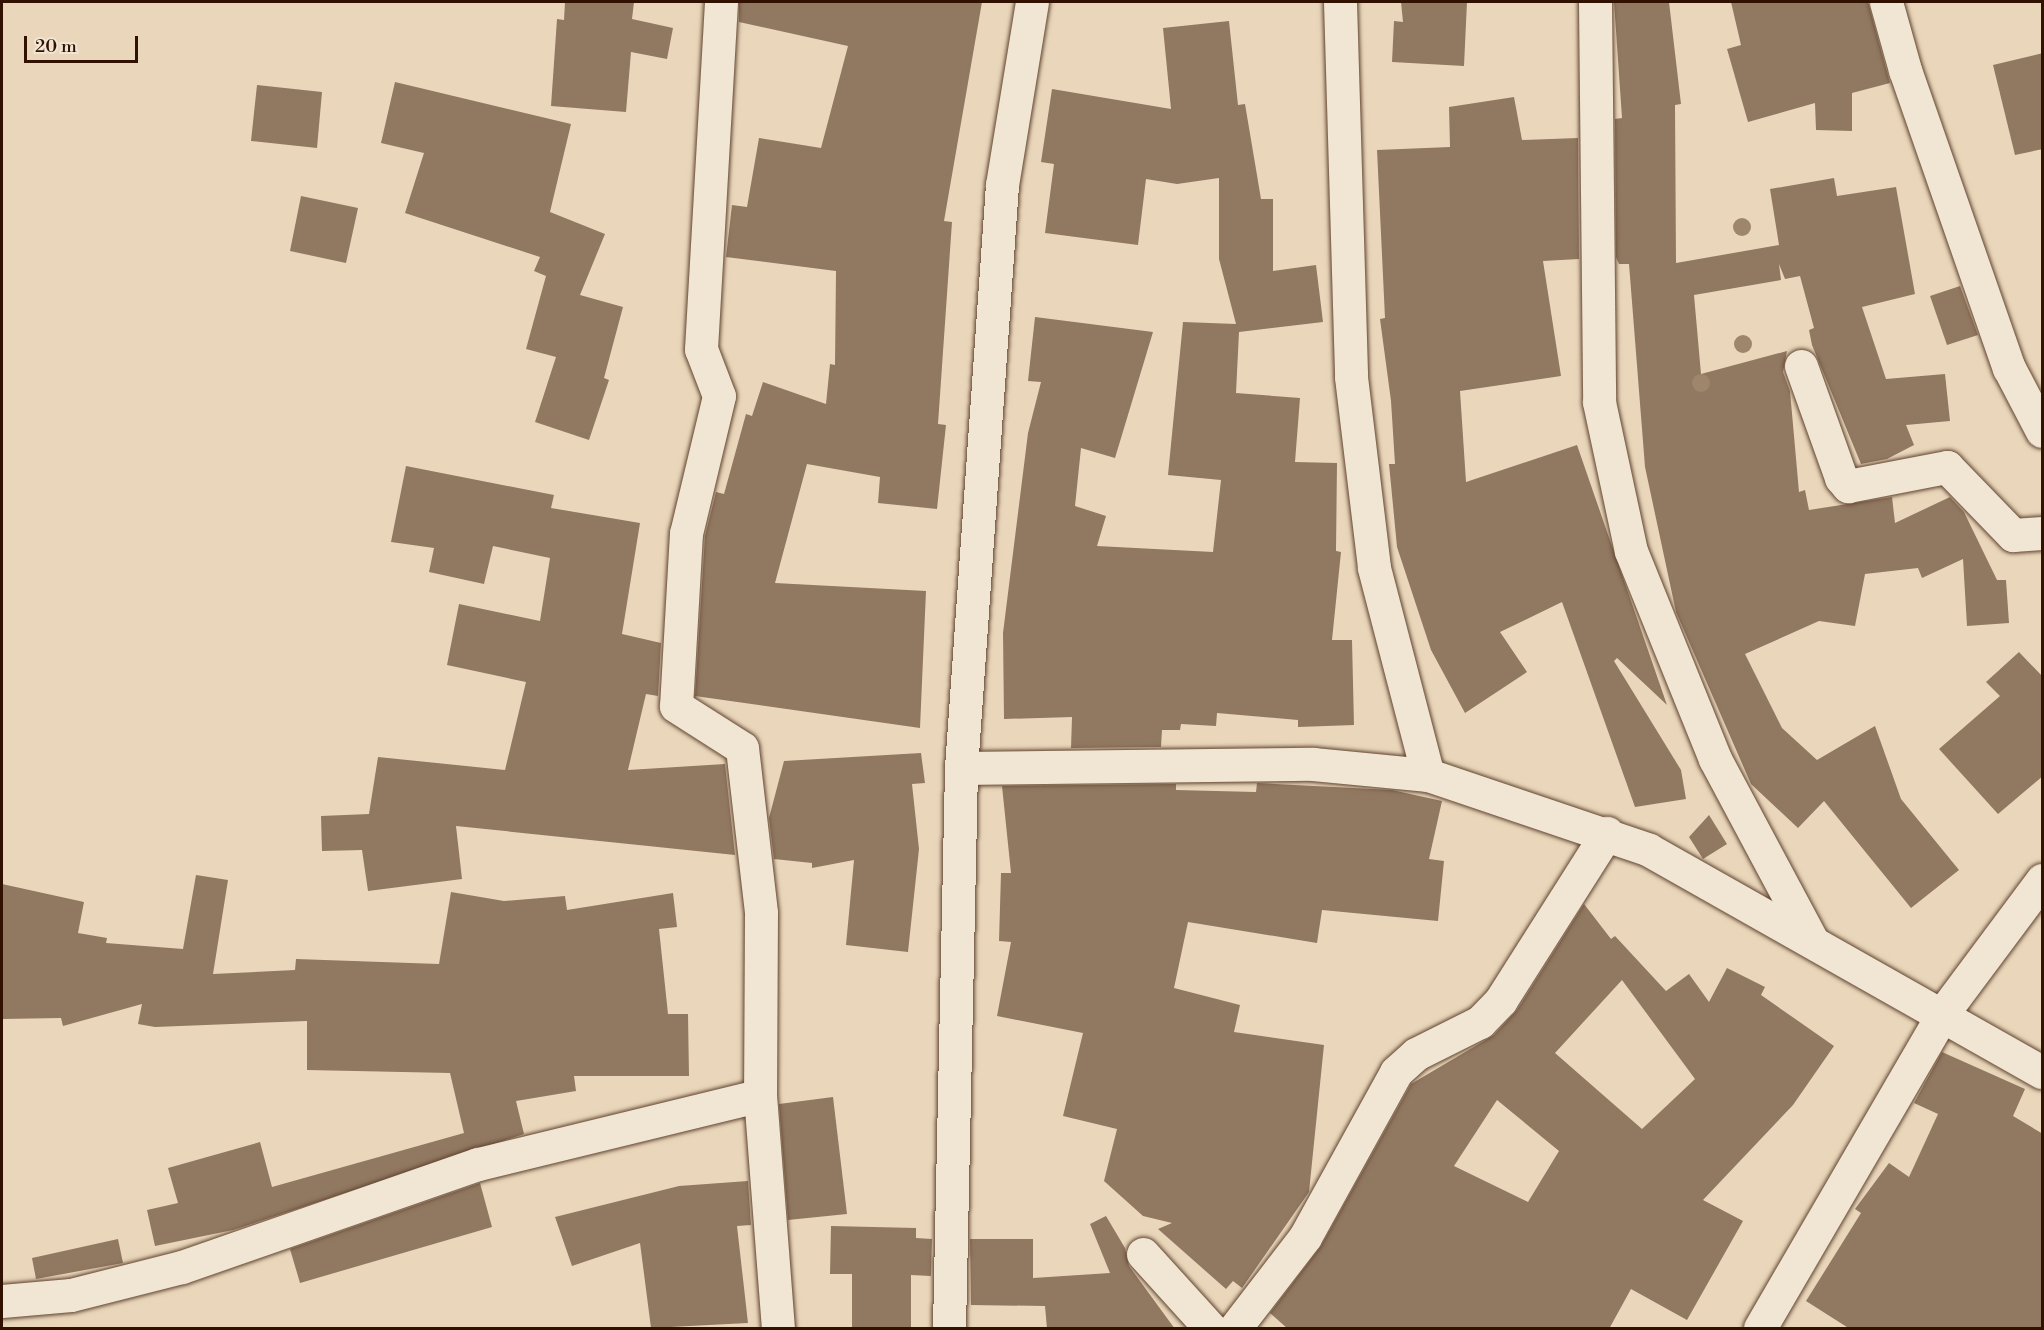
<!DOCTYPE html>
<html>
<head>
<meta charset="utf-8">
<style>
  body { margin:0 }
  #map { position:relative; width:2044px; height:1330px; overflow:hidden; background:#ead7bb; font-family:"Libre Bodoni",serif }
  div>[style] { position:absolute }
  .building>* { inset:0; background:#917861 }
  .roads { filter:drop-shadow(0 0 2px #5f432f) drop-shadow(0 0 2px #5f432f) }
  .minor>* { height:33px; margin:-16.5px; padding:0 16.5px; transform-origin:16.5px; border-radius:16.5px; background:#f1e5d3 }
  .secondary>* { height:33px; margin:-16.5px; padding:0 16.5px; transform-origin:16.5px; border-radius:16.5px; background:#f1e5d3 }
  .trees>* { width:18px; height:18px; margin:-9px; border-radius:50%; background:#9e866d }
  span { translate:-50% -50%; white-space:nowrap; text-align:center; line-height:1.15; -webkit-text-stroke:4.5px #f1e5d3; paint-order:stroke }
  .frame { position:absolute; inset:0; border:3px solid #311200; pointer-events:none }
  .scale { position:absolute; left:24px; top:36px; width:114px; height:27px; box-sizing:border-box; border:3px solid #311200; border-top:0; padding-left:8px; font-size:18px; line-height:21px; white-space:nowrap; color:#311200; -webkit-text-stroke:4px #f1e5d3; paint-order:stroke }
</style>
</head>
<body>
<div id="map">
  <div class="building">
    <div style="clip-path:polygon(565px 2px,634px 2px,632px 19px,673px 28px,667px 59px,631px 52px,626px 112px,551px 106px,557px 19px,564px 20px)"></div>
    <div style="clip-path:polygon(739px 2px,982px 2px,944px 221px,952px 222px,938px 424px,946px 425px,937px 509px,878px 503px,880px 477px,807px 464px,775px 583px,926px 591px,920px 728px,695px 696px,705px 536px,716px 492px,724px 494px,746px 414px,752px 416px,763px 382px,826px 404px,830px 364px,835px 365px,836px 271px,726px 257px,732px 205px,747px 207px,759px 138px,821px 148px,848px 46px,739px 22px)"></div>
    <div style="clip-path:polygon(1401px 2px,1467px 2px,1464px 66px,1392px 62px,1394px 21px,1403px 22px)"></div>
    <div style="clip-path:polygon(1614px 2px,1669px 2px,1681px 104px,1675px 105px,1676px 263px,1779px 245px,1770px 189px,1834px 178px,1837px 196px,1896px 187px,1915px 294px,1862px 307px,1886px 379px,1945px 374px,1950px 421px,1906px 425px,1914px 445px,1887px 459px,1861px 464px,1812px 345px,1809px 330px,1814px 328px,1800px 276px,1785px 279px,1779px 264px,1781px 280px,1694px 295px,1701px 374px,1787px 351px,1783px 372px,1790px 391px,1799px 492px,1805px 490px,1809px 510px,1892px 497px,1895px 523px,1950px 497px,1964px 512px,1997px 580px,2006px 580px,2009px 623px,1967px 626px,1963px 559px,1922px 578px,1918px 568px,1865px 574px,1855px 626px,1819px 621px,1745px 654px,1782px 728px,1817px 760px,1875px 726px,1901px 799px,1959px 870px,1911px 908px,1824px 801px,1798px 828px,1751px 784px,1676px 612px,1645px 467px,1629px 264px,1619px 264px,1616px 257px,1615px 119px,1622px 118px)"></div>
    <div style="clip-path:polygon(1731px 2px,1868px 2px,1890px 83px,1852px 93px,1852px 131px,1816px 130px,1815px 103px,1748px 122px,1727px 49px,1741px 45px)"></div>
    <div style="clip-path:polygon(1229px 21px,1238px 105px,1245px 104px,1261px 199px,1273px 199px,1273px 271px,1316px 265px,1323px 322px,1239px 332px,1236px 393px,1300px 398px,1295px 462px,1337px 463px,1336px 551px,1341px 552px,1332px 640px,1352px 640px,1354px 725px,1298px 727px,1298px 720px,1217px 713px,1216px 726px,1181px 724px,1180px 730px,1162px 730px,1161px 747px,1071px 748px,1072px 717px,1004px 719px,1003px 633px,1028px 433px,1041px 382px,1028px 381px,1035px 317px,1153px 332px,1115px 458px,1081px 448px,1075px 506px,1106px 516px,1097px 546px,1213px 552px,1221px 480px,1168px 475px,1183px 322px,1236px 324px,1219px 259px,1219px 178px,1177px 184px,1146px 179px,1138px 245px,1045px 233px,1054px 164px,1041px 162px,1052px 89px,1171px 109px,1163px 28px)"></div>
    <div style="clip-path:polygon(2043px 53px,2043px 149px,2015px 155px,1993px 65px)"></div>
    <div style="clip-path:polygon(395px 82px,571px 124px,550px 212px,605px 234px,580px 295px,623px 307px,604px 378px,609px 380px,589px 440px,535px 422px,556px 357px,526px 349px,546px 276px,534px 271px,540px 257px,405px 213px,424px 153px,381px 143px)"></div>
    <div style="clip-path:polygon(257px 85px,322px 92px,317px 148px,251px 141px)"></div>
    <div style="clip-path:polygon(1514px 97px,1522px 140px,1578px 138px,1579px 259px,1543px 261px,1561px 376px,1460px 391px,1466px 482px,1577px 445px,1667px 705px,1617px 658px,1614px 661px,1681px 770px,1686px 799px,1635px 807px,1562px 602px,1500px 632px,1527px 672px,1465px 713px,1431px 650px,1397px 547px,1389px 464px,1395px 464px,1391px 401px,1380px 319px,1385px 318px,1377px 150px,1450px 147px,1449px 107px)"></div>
    <div style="clip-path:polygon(301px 196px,358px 208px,346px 263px,290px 251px)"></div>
    <div style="clip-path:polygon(1960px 286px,1978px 335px,1947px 345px,1930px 296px)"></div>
    <div style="clip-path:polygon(406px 466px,554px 495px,551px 508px,640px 523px,622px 634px,661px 643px,658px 696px,646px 694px,628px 770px,725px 764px,735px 855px,456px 826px,462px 879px,368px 891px,362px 850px,322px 851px,321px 816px,369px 814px,378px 757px,505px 770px,526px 682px,447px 665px,459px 604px,540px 621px,550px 558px,493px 546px,484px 584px,429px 572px,434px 548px,391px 542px)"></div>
    <div style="clip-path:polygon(2019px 652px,2043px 677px,2043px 776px,1998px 814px,1939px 749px,2000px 696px,1986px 682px)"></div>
    <div style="clip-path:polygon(921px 753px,925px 783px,912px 784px,919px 849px,908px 952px,846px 945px,854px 860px,812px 868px,812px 863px,774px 859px,769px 818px,784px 761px)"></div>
    <div style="clip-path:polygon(1257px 783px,1392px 790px,1442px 801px,1429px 859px,1444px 861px,1438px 921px,1322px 910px,1317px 943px,1188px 922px,1174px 988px,1240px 1005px,1234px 1032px,1324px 1045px,1309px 1192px,1242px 1288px,1233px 1281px,1226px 1289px,1158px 1229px,1172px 1223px,1143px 1216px,1104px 1181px,1117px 1129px,1063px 1116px,1083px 1033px,997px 1016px,1011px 942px,999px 941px,1001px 873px,1011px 873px,1002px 786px,1176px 784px,1176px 790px,1256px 792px)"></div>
    <div style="clip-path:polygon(1709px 815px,1727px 844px,1703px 859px,1689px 837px)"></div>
    <div style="clip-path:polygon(196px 875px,228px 880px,213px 974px,295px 970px,296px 959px,439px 964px,451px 892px,504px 901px,565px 896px,567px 910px,673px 893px,677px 927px,659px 929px,668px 1014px,688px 1014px,689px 1076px,574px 1076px,576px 1091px,516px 1101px,524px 1134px,233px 1230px,155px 1246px,147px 1210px,178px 1203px,168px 1168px,260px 1142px,272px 1187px,464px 1133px,450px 1073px,307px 1070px,307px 1021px,155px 1027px,138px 1024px,142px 1004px,63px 1026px,61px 1018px,2px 1019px,2px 884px,84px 902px,78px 933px,107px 938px,106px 943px,183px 949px)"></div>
    <div style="clip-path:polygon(evenodd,1584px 904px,1611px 939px,1615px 936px,1666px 991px,1689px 974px,1709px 1002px,1727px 968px,1765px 987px,1761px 995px,1834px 1046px,1793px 1105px,1703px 1200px,1743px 1221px,1687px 1320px,1631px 1289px,1609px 1329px,1288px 1329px,1270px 1313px,1321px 1246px,1411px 1084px,1494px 1035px,1517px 1010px,1584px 904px,1622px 980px,1695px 1079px,1642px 1129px,1555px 1053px,1622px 980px,1584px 904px,1497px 1100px,1559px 1151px,1528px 1202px,1454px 1166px,1497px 1100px)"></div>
    <div style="clip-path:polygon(1942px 1052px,2025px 1089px,2013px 1116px,2043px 1134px,2043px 1329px,1850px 1329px,1806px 1301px,1861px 1213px,1855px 1209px,1889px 1163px,1909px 1177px,1938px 1114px,1914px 1103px)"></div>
    <div style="clip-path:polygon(833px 1097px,847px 1214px,788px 1220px,779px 1104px)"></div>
    <div style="clip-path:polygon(748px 1181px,751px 1225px,737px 1226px,748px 1323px,651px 1328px,640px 1243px,572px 1266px,555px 1217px,679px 1186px)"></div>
    <div style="clip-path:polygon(480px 1183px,492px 1227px,300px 1283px,290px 1249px)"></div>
    <div style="clip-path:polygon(1106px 1216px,1125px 1248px,1129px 1266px,1175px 1329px,1047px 1329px,1045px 1306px,971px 1305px,970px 1239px,1033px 1239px,1033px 1278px,1110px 1273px,1090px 1224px)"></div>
    <div style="clip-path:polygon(831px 1226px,916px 1228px,916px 1238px,932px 1239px,931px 1276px,911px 1275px,911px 1329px,852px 1329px,852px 1274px,830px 1274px)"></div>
    <div style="clip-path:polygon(118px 1239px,123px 1263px,36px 1279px,32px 1258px)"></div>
  </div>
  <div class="roads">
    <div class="minor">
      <div style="left:721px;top:2px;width:348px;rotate:93.3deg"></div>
      <div style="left:701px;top:349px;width:50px;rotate:69deg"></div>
      <div style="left:719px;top:396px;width:141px;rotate:103.5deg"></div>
      <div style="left:686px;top:533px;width:173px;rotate:93.3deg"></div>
      <div style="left:676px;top:706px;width:78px;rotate:32.5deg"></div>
      <div style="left:742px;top:748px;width:166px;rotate:83.4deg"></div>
      <div style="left:761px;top:913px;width:182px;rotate:90.3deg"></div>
      <div style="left:760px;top:1095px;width:234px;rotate:85.6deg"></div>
      <div style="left:1340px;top:2px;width:375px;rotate:88.3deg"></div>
      <div style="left:1351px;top:377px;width:192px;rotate:83.1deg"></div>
      <div style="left:1374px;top:568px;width:214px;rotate:75.4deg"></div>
      <div style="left:1595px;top:2px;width:400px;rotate:89.4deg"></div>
      <div style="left:1599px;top:402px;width:152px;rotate:77.9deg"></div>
      <div style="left:1631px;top:551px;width:224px;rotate:68deg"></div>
      <div style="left:1715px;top:759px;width:206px;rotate:61.9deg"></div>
      <div style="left:1886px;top:2px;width:71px;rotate:74.4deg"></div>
      <div style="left:1905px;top:70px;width:316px;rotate:70.8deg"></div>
      <div style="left:2009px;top:368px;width:71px;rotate:62.4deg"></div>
      <div style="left:1801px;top:366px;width:119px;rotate:70.3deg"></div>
      <div style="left:1841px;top:478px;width:11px;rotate:49deg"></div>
      <div style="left:1848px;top:486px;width:101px;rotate:-10.9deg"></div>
      <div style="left:1947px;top:467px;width:95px;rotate:45.9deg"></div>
      <div style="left:2013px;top:535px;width:29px;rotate:-4deg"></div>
      <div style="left:961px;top:768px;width:352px;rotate:-0.7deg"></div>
      <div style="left:1313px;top:764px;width:116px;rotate:5.5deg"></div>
      <div style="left:1428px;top:775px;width:233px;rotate:18.7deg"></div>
      <div style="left:1649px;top:850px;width:451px;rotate:29.5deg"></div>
      <div style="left:1143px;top:1254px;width:100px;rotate:47.8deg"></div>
      <div style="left:2px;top:1301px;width:69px;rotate:-5deg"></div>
      <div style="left:71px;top:1295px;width:114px;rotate:-14.2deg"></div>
      <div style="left:182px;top:1267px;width:313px;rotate:-19.2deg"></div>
      <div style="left:478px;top:1164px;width:290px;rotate:-13.7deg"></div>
      <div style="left:949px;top:1328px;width:560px;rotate:-88.77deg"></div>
      <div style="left:961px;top:768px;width:584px;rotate:-85.98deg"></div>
      <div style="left:1002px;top:185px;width:185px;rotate:-80.7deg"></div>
      <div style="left:1235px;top:1328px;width:115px;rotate:-52.4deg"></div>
      <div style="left:1305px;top:1237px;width:188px;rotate:-61.1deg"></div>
      <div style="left:1396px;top:1072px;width:27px;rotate:-42deg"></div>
      <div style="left:1416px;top:1054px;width:72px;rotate:-26.6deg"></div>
      <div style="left:1480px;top:1022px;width:30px;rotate:-46deg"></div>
      <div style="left:1501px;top:1000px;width:198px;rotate:-57.6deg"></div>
    </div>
    <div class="secondary">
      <div style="left:1760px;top:1328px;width:364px;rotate:-59.8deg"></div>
      <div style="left:1943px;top:1013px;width:166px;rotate:-53.3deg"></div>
    </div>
  </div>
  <div class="trees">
    <div style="left:1742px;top:227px"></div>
    <div style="left:1743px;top:344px"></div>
    <div style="left:1701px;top:383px"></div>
  </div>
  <div class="frame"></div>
  <div class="scale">20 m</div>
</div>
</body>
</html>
